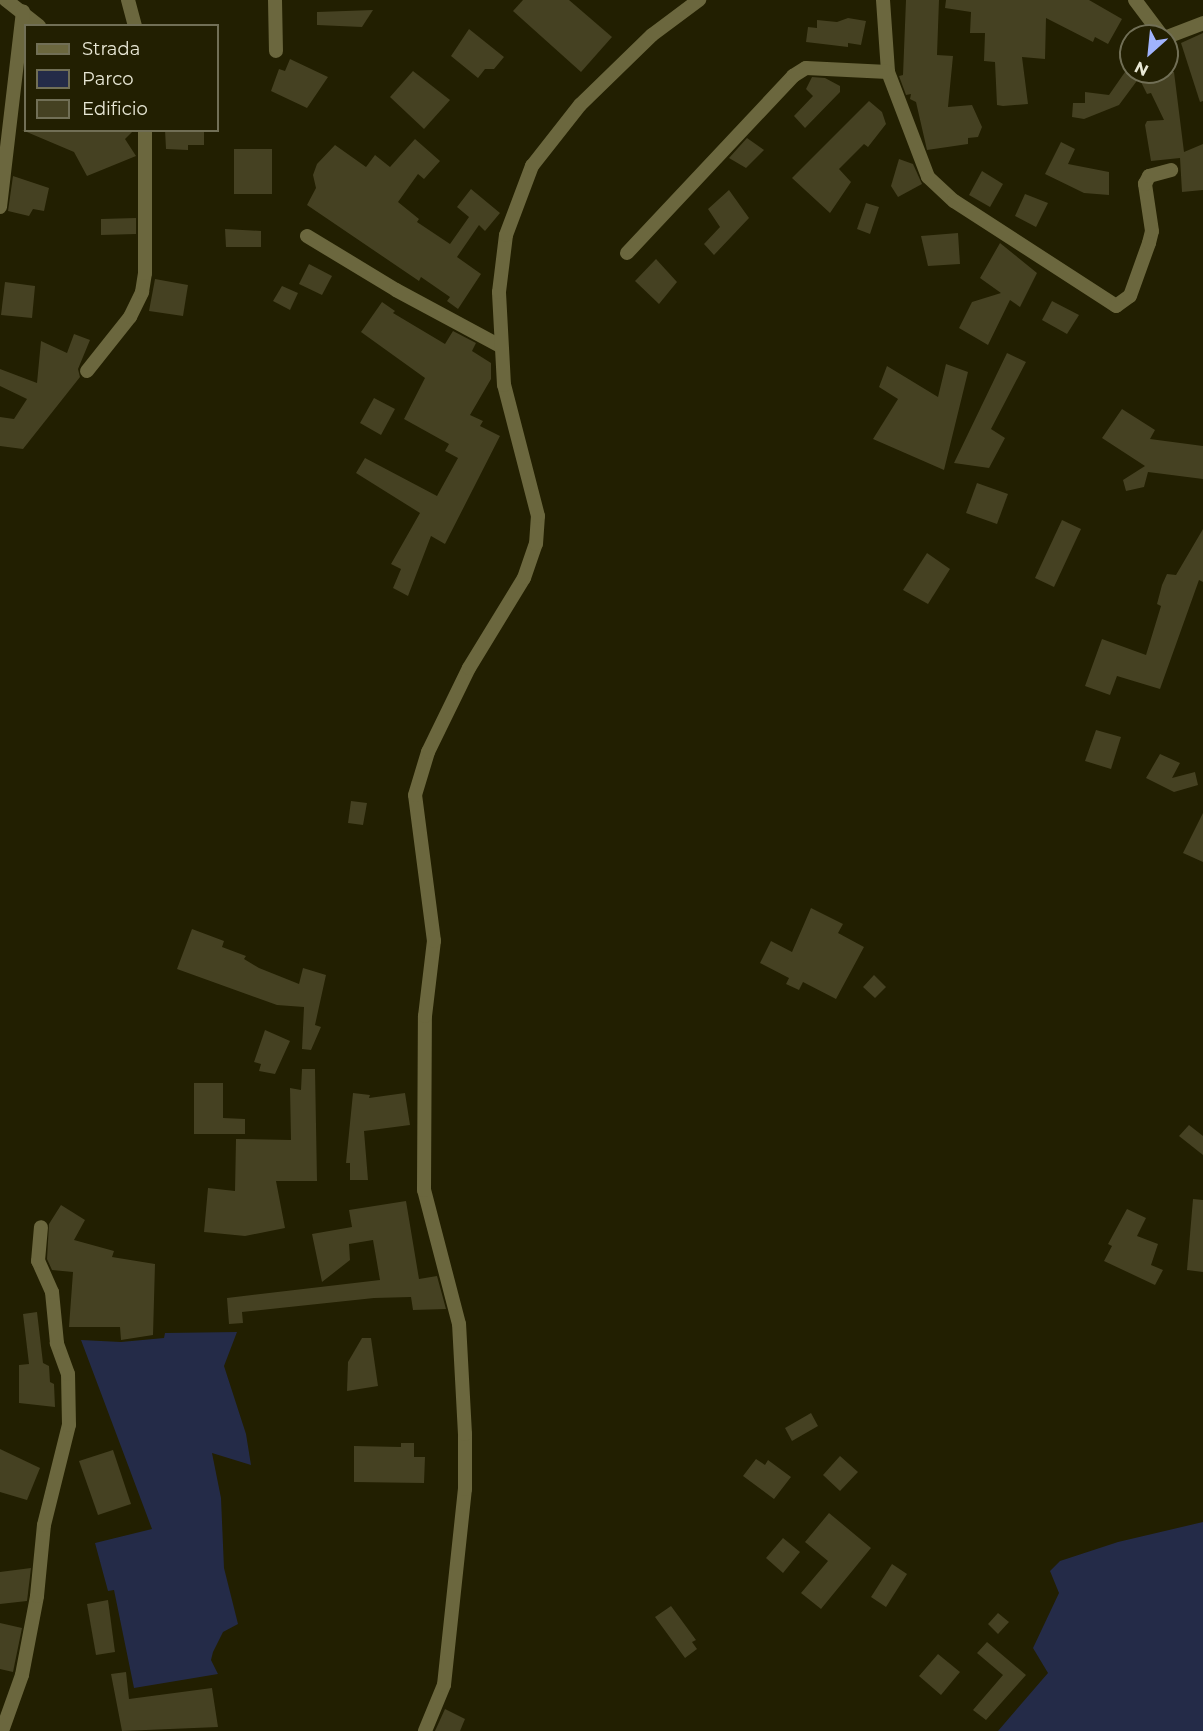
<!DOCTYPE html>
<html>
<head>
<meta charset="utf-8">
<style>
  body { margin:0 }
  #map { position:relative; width:1203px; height:1731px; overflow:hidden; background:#221f01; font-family:Montserrat,sans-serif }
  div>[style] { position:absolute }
  .green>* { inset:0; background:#242b48 }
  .building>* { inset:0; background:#454122 }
  .minor>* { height:14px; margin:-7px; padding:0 7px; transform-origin:7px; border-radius:7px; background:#6b673e }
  span { translate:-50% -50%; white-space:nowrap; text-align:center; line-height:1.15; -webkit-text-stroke:4.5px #221f01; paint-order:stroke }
  .legend { position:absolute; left:24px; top:24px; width:195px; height:108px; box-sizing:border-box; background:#221f01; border:2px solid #716f56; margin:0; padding:8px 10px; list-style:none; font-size:18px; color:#e8e7d5 }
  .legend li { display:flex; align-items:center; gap:12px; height:30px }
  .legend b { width:30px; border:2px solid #716f56 }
  .north { position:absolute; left:1119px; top:24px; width:60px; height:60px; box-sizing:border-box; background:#221f01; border:2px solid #716f56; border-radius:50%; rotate:207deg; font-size:16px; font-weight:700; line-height:24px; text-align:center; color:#e8e7d5 }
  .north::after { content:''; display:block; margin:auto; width:21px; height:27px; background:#a0b3fd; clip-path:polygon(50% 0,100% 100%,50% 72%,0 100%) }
</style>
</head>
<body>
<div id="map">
  <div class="green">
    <div style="clip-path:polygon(237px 1332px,224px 1366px,246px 1434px,251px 1465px,212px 1453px,221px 1498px,224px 1568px,238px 1624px,223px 1632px,213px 1652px,211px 1660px,218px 1674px,134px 1688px,114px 1590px,108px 1591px,95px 1543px,152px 1529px,81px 1340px,121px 1342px,164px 1338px,165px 1333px)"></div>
    <div style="clip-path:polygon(1203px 1522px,1203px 1731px,998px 1731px,1048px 1673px,1033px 1648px,1059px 1593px,1050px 1571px,1060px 1561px,1118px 1542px)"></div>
  </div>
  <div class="building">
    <div style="clip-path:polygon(523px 0,569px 0,612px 37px,581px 72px,513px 11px)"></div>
    <div style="clip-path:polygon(906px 0,939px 0,937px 55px,953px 56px,948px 107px,972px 105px,982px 127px,978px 137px,968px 138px,968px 144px,927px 150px,916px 102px,910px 99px,911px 94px,906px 95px,899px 76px,903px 75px)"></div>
    <div style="clip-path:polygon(946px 0,1089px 0,1122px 19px,1108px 44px,1095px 37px,1093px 42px,1046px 18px,1045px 59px,1022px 57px,1028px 104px,1003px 106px,997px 105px,995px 62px,984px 61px,985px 33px,970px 33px,971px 12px,945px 8px)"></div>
    <div style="clip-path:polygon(373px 10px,362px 27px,317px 25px,317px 12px)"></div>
    <div style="clip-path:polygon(848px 18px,866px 21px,861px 45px,848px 43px,848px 47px,806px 42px,808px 27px,817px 28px,817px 20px,837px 22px)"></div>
    <div style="clip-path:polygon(469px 29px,504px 57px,494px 69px,485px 69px,478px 78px,451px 56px)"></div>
    <div style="clip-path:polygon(1203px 33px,1203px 101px,1200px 102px,1181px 43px)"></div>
    <div style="clip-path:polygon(290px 59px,328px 77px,307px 108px,271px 91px,279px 69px,285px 71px)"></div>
    <div style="clip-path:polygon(413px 71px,450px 100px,424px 129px,390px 97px)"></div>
    <div style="clip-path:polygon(1125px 72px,1174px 72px,1184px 152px,1203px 144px,1203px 190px,1182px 192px,1180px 158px,1151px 161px,1145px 125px,1147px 121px,1164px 120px,1151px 93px,1147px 94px,1139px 78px,1119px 105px,1084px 119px,1072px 117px,1073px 103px,1085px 103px,1085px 92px,1109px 95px)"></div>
    <div style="clip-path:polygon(812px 77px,825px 78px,840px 86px,840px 92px,805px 128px,794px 116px,813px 96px,806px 89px)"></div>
    <div style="clip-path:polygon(869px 101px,882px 112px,886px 124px,868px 147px,864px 144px,839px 169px,851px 182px,830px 213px,792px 178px)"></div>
    <div style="clip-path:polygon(22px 130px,134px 130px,125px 139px,136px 156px,87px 176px,74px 152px)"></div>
    <div style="clip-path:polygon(165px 130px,204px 130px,204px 145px,188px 145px,188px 150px,166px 149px)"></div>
    <div style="clip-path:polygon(747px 138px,764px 150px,746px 168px,729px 158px)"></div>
    <div style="clip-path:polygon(415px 139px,440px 161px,424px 179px,418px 174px,398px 202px,419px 219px,417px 222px,450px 244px,469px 217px,457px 207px,471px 189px,500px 213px,485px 231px,479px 225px,457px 257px,481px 274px,458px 309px,447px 301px,450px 297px,421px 277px,419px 281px,307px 205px,316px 188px,313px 175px,317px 164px,335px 145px,366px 167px,375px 155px,390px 167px)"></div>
    <div style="clip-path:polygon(1061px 142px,1075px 149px,1068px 164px,1109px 172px,1109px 195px,1084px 193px,1045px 174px)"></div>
    <div style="clip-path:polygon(234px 149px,272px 149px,272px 194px,234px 194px)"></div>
    <div style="clip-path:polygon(899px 159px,913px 164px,922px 184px,898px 197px,891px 186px)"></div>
    <div style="clip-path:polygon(982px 171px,1003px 184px,990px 207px,969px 195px)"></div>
    <div style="clip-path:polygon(13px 176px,49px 188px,44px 211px,33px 209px,29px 216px,8px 211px)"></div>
    <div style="clip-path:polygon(729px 190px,749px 218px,714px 255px,704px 244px,720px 227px,708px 209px)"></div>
    <div style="clip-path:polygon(1025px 194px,1048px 203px,1036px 227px,1015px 216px)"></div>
    <div style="clip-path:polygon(866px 203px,879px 207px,870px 234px,857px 229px)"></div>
    <div style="clip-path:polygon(136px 218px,136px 234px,101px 235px,101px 219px)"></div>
    <div style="clip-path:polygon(225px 229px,261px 231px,261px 247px,226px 247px)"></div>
    <div style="clip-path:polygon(958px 233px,960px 264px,928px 266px,921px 236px)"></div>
    <div style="clip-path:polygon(1000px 243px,1037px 273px,1020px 307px,1010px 300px,988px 345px,959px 328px,972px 302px,1001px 293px,980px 278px)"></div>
    <div style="clip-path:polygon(656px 259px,677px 282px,659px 304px,635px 281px)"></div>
    <div style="clip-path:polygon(309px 264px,332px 276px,322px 295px,299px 284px)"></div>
    <div style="clip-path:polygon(155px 279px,188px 285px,183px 316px,149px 311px)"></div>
    <div style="clip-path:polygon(5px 282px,35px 286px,32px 318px,1px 315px)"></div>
    <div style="clip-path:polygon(282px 286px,298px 293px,290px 310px,273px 301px)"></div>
    <div style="clip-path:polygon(1052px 301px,1079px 315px,1067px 334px,1042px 320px)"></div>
    <div style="clip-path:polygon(382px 302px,395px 311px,393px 313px,445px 344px,453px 331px,476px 343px,472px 351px,491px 363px,491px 379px,470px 415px,483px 421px,480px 426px,500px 436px,445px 544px,431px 536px,408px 596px,393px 588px,401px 569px,391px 564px,420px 513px,356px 473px,365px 458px,437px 496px,458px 458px,445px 451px,449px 444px,404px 419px,425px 378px,361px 332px)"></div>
    <div style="clip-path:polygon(74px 334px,90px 340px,78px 369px,80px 377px,23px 449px,0 446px,0 417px,14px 419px,27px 399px,0 386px,0 369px,37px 383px,41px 341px,67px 353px)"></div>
    <div style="clip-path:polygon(1007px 353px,1026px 362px,991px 429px,1005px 438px,989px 468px,954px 463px)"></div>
    <div style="clip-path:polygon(946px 364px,968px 372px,944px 470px,873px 439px,898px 399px,879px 387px,887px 366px,938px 397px)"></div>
    <div style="clip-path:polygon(374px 398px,395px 409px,381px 435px,360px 423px)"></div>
    <div style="clip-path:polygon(1122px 409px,1155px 430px,1150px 439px,1203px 446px,1203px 479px,1148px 472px,1144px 487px,1126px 491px,1123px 480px,1145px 466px,1102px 438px)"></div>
    <div style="clip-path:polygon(977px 483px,1008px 494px,997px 524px,966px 513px)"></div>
    <div style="clip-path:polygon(1062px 520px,1081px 529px,1054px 587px,1035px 578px)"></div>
    <div style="clip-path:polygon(1203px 529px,1203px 582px,1199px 580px,1160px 689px,1117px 676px,1110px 695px,1085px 686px,1102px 639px,1146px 655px,1161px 606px,1157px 604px,1162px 585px,1167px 574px,1176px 575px)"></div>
    <div style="clip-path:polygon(927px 553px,950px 569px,928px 604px,903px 590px)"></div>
    <div style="clip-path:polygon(1096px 730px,1121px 737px,1111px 769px,1085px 761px)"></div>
    <div style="clip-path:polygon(1160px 754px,1180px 763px,1172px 778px,1195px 772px,1198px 785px,1174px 792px,1146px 778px)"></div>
    <div style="clip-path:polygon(351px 801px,367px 803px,363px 825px,348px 823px)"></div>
    <div style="clip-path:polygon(1203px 813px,1203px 862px,1183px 853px)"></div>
    <div style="clip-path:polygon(811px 908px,843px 924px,838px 933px,864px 947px,836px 999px,803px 982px,799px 990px,786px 984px,789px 978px,760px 963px,771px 941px,792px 952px)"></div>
    <div style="clip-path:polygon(192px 929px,224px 941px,222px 947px,246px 956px,244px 959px,259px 968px,299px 984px,303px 968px,326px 975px,315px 1025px,321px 1027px,311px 1050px,302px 1049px,304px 1007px,277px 1005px,177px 969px)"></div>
    <div style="clip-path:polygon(874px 975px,886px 987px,875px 998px,863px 987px)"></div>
    <div style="clip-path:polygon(265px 1030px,290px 1041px,275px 1074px,259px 1071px,261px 1064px,254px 1062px)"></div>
    <div style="clip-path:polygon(302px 1069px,315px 1069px,317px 1181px,276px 1181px,285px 1228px,245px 1236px,204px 1232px,208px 1188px,235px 1191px,236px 1139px,291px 1140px,290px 1088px,301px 1090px)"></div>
    <div style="clip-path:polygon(194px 1083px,223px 1083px,223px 1118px,245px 1119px,245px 1134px,194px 1134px)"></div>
    <div style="clip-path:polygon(353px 1093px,370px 1095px,369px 1098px,405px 1093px,410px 1125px,364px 1131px,368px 1180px,350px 1180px,350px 1163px,346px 1163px)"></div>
    <div style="clip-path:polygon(1189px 1125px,1203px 1136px,1203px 1155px,1179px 1136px)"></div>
    <div style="clip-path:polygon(1193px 1199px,1203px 1200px,1203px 1272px,1187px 1270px)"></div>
    <div style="clip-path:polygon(406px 1201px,419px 1279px,437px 1276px,446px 1309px,413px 1310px,411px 1297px,374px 1298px,242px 1312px,243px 1323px,229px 1324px,227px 1298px,380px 1280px,373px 1240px,349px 1244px,350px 1260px,322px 1282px,312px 1234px,352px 1227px,349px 1210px)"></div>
    <div style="clip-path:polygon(61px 1205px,85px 1220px,74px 1240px,114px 1251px,112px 1257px,155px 1264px,153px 1335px,121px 1340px,120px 1327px,69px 1327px,73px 1272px,52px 1270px,47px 1259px,49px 1224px)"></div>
    <div style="clip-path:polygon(1127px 1209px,1146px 1218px,1137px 1236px,1158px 1244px,1151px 1265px,1163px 1270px,1155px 1285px,1104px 1261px,1112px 1246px,1108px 1244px)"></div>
    <div style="clip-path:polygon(37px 1312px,43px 1363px,49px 1366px,50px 1382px,54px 1384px,55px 1407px,19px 1403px,19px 1365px,29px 1364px,23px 1314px)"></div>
    <div style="clip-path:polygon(362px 1338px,371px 1338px,378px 1386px,347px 1391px,348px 1362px)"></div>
    <div style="clip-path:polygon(811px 1413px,818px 1426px,792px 1441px,785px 1428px)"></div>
    <div style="clip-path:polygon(401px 1443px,414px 1443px,414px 1457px,425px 1457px,424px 1483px,354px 1482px,354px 1446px,401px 1447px)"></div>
    <div style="clip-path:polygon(0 1449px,40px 1468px,27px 1500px,0 1492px)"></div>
    <div style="clip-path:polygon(113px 1450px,131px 1504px,98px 1515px,79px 1461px)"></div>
    <div style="clip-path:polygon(840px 1456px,858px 1472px,840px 1491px,823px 1475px)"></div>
    <div style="clip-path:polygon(756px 1459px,765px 1465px,768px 1460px,791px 1477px,774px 1499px,743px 1476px)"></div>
    <div style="clip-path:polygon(829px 1513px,871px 1548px,821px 1609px,801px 1593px,828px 1561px,805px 1542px)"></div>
    <div style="clip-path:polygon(783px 1538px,800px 1552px,783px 1573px,766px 1558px)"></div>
    <div style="clip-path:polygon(892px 1564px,907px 1574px,886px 1607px,871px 1597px)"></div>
    <div style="clip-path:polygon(31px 1568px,27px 1601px,0 1604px,0 1572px)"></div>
    <div style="clip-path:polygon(108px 1600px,115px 1652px,96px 1655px,87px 1604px)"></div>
    <div style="clip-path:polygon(671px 1606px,696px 1640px,692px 1642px,697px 1649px,685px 1658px,655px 1617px)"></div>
    <div style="clip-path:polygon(998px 1613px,1009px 1622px,998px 1634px,988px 1624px)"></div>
    <div style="clip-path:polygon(0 1623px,22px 1628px,13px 1672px,0 1669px)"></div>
    <div style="clip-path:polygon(987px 1642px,1026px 1675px,986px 1720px,973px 1710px,1003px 1675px,977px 1653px)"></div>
    <div style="clip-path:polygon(938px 1654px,960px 1672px,941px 1695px,919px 1676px)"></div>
    <div style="clip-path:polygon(126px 1672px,129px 1699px,212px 1688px,218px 1727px,122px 1731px,111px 1674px)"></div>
    <div style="clip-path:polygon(445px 1709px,465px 1719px,460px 1731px,435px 1731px)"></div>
  </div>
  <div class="minor">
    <div style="left:6px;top:0;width:42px;rotate:38.2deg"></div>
    <div style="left:128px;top:0;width:27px;rotate:75deg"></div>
    <div style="left:275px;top:0;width:51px;rotate:88.9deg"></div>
    <div style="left:883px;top:0;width:72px;rotate:86deg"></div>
    <div style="left:888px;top:72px;width:112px;rotate:69.1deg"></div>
    <div style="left:928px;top:177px;width:35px;rotate:43deg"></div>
    <div style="left:954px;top:201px;width:193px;rotate:32.9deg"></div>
    <div style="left:1116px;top:306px;width:17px;rotate:-36deg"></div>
    <div style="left:1130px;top:296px;width:56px;rotate:-70.3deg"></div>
    <div style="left:1149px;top:243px;width:12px;rotate:-76deg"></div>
    <div style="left:1152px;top:231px;width:48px;rotate:-98.5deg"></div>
    <div style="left:1145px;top:184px;width:9px;rotate:-63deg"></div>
    <div style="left:1149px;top:176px;width:23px;rotate:-15deg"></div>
    <div style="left:1135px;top:0;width:45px;rotate:53.1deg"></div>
    <div style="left:1167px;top:37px;width:39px;rotate:-21deg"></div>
    <div style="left:0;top:207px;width:197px;rotate:-83.3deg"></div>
    <div style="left:307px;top:236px;width:104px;rotate:31.2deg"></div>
    <div style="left:396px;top:290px;width:118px;rotate:28.3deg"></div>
    <div style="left:627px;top:253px;width:243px;rotate:-46.8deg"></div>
    <div style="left:793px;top:76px;width:15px;rotate:-32deg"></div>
    <div style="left:806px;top:68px;width:82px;rotate:2.8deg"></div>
    <div style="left:87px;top:371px;width:69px;rotate:-51.5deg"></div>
    <div style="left:130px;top:317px;width:28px;rotate:-64deg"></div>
    <div style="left:142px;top:292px;width:19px;rotate:-81deg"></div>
    <div style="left:145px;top:273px;width:143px;rotate:-90deg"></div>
    <div style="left:2px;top:1731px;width:59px;rotate:-70.3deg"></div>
    <div style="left:22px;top:1675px;width:80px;rotate:-79.2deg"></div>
    <div style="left:37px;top:1596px;width:71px;rotate:-84.4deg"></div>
    <div style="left:44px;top:1525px;width:103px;rotate:-76deg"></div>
    <div style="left:69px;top:1425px;width:51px;rotate:-91.1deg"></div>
    <div style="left:68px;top:1374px;width:33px;rotate:-110deg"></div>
    <div style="left:57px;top:1343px;width:51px;rotate:-95.6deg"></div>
    <div style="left:52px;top:1292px;width:34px;rotate:-114deg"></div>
    <div style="left:38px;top:1261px;width:34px;rotate:-85deg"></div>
    <div style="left:425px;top:1731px;width:50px;rotate:-67.6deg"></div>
    <div style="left:444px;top:1685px;width:197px;rotate:-83.9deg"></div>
    <div style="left:465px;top:1489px;width:55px;rotate:-90deg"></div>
    <div style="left:465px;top:1434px;width:110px;rotate:-93.1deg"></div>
    <div style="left:459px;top:1324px;width:138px;rotate:-104.6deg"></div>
    <div style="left:424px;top:1190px;width:174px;rotate:-89.7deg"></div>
    <div style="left:425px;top:1016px;width:76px;rotate:-83.2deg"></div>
    <div style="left:434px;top:941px;width:147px;rotate:-97.4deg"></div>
    <div style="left:415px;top:795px;width:45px;rotate:-73.2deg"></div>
    <div style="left:428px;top:752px;width:93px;rotate:-64deg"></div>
    <div style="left:469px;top:668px;width:105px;rotate:-58.6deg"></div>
    <div style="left:524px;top:578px;width:36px;rotate:-71deg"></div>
    <div style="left:536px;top:544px;width:28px;rotate:-86deg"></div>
    <div style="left:538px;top:516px;width:135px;rotate:-104.5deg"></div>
    <div style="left:504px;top:385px;width:93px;rotate:-93.1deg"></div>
    <div style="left:499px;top:292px;width:57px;rotate:-83deg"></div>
    <div style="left:506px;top:235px;width:74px;rotate:-69.4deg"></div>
    <div style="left:532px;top:166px;width:78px;rotate:-51.8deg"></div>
    <div style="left:580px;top:105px;width:100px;rotate:-44.2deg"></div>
    <div style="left:652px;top:35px;width:59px;rotate:-36.7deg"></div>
  </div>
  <ul class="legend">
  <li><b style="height:8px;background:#6b673e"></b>Strada</li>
  <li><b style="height:16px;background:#242b48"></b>Parco</li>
  <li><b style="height:16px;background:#454122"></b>Edificio</li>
  </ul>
  <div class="north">N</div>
</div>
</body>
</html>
